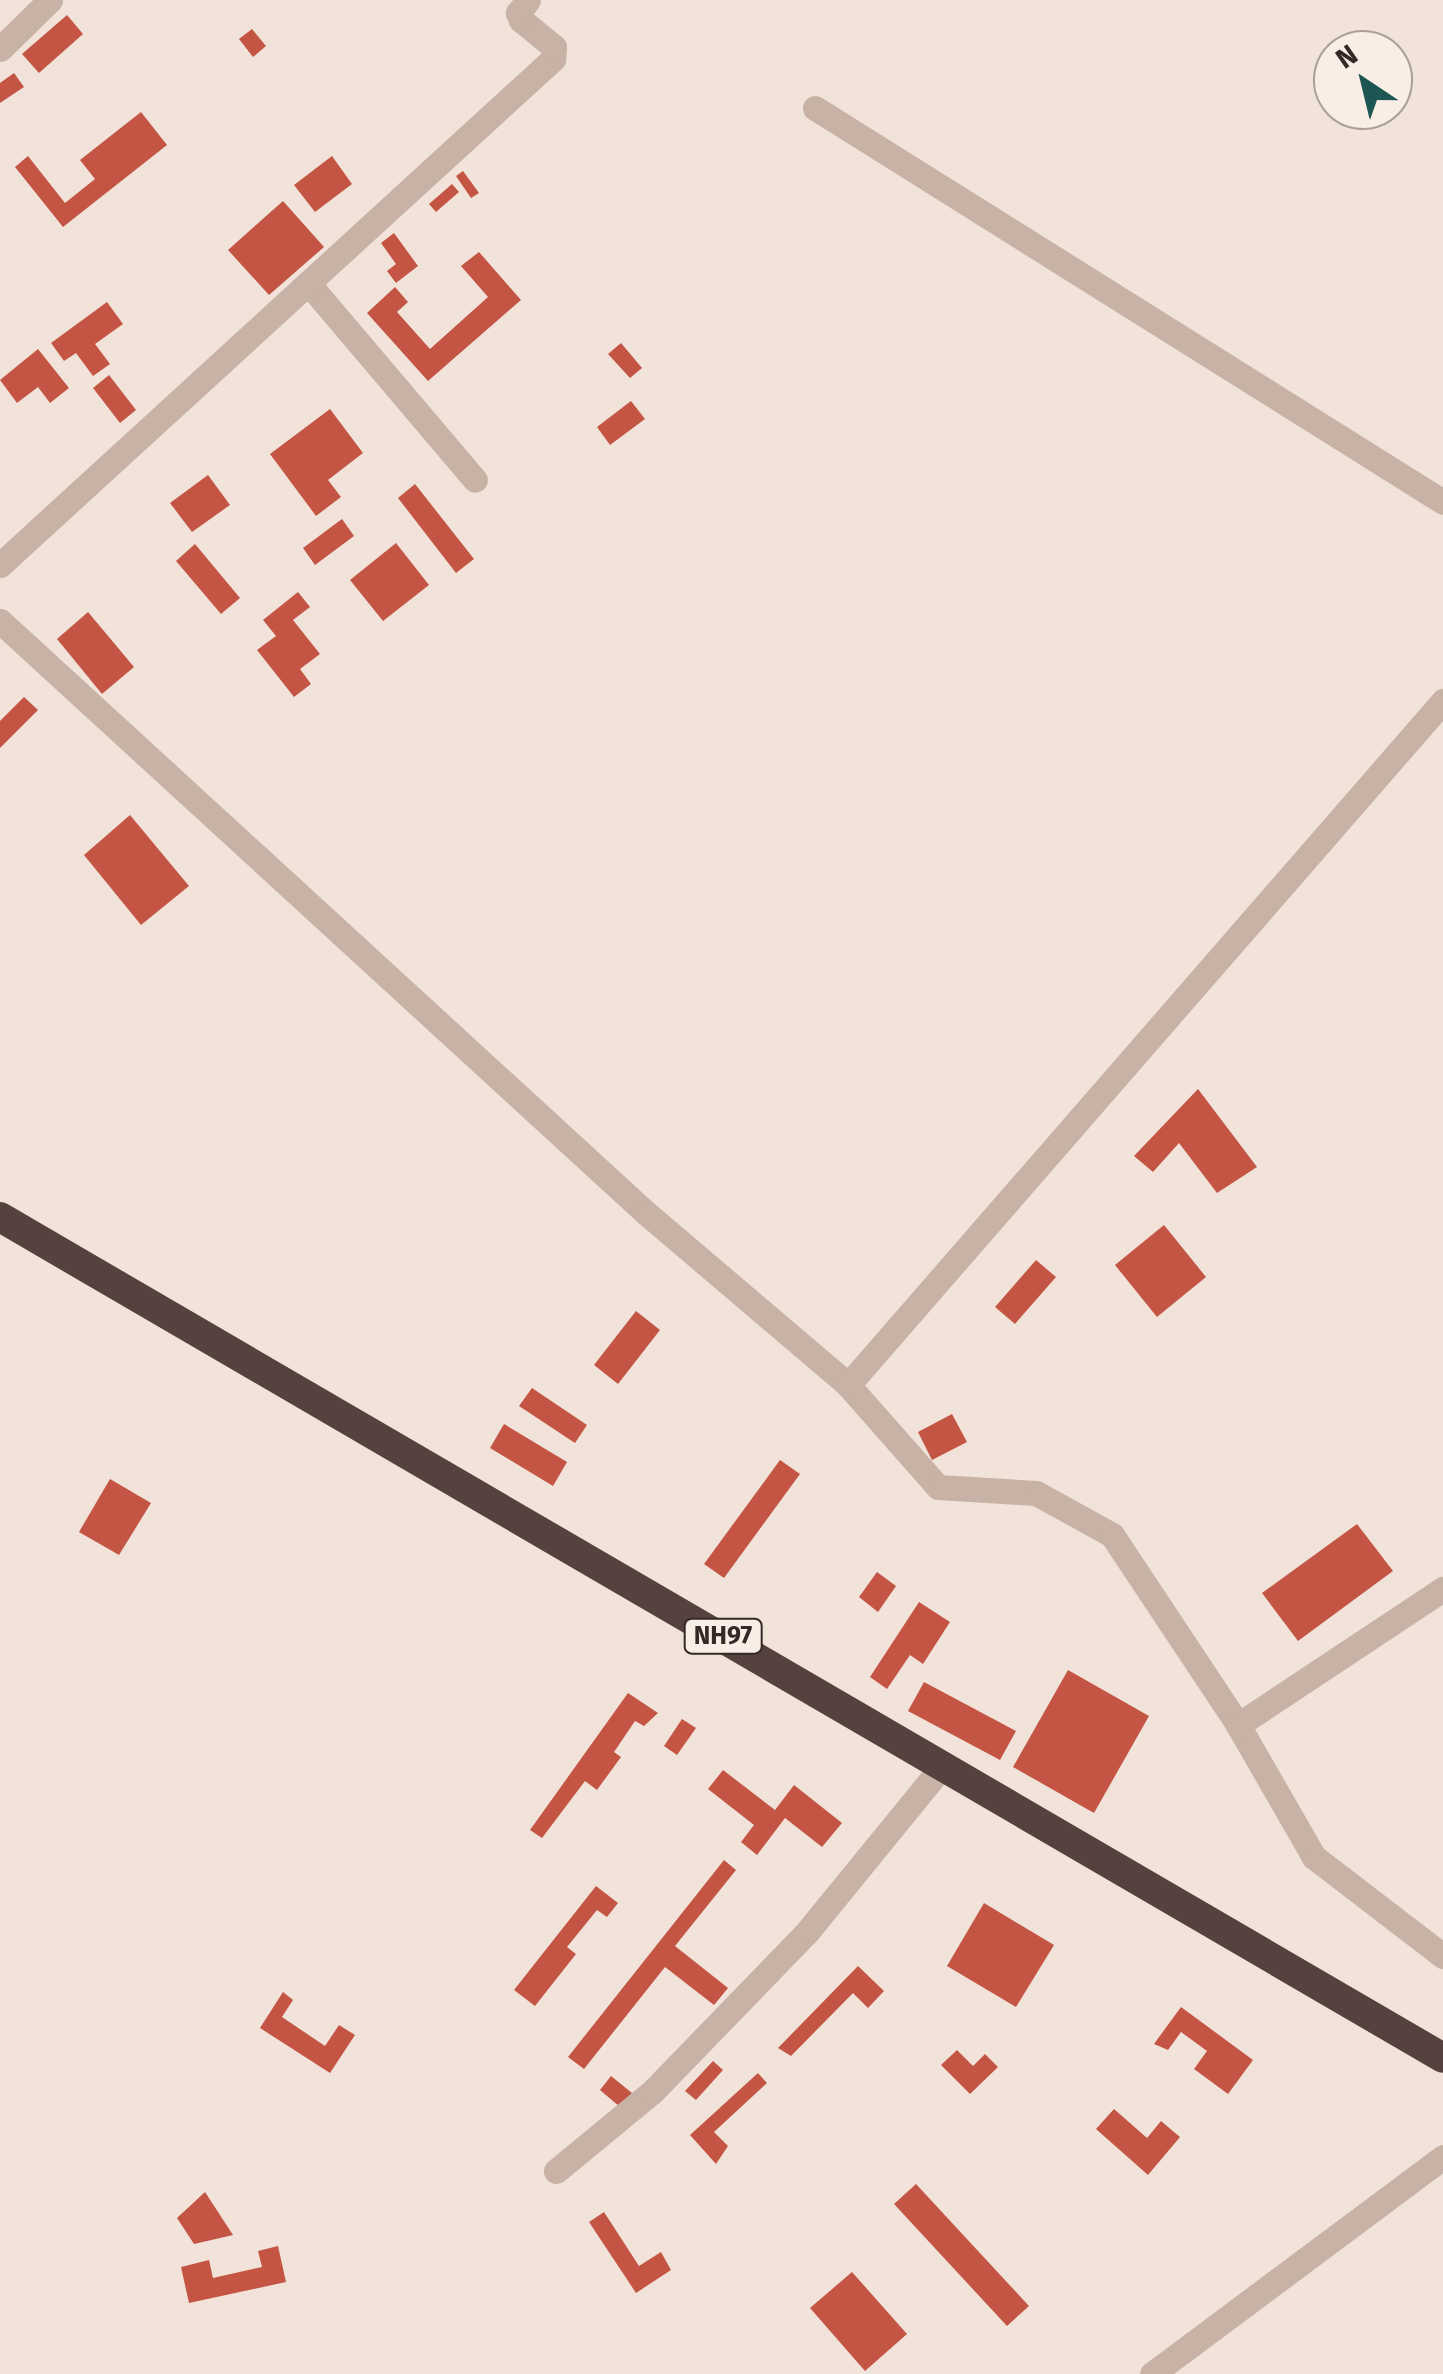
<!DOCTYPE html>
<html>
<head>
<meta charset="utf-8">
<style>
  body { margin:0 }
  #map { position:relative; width:1443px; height:2374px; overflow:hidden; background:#f1e3d9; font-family:"Fira Sans",sans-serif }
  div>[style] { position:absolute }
  .building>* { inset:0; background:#c45544 }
  .street>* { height:25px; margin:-12.5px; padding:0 12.5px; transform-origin:12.5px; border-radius:12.5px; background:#c8b2a5 }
  .highway>* { height:30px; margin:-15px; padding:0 15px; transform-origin:15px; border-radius:15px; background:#55423e }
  span { translate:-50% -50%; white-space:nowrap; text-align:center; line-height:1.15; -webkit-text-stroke:10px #f9eee5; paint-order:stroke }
  .shield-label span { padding:2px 8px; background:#f9eee5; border:2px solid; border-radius:8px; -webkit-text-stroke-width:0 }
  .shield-label { font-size:25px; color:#342926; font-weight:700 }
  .north { position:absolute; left:1313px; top:30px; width:100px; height:100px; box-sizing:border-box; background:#f9eee5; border:2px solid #aa9f99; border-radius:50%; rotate:325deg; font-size:28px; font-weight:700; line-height:40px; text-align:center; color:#342926 }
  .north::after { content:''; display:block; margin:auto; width:35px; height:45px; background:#1d5553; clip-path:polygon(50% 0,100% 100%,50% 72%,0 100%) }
</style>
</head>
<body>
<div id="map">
  <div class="building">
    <div style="clip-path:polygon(67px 15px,83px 34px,39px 73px,22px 54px)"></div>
    <div style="clip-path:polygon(252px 29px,266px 46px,253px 57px,239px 39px)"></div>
    <div style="clip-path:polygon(14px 73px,24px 87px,0 103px,0 83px)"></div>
    <div style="clip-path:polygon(141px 112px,167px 145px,63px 227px,15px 167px,28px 156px,65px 203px,95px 179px,80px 160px)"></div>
    <div style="clip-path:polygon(332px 156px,352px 184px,315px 212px,294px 185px)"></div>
    <div style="clip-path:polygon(463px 171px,479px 193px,471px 198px,456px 176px)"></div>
    <div style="clip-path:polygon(452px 184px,459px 192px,436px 212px,429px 204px)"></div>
    <div style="clip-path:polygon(283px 201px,324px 247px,269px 295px,228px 250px)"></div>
    <div style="clip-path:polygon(394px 233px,418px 266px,396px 283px,387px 271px,396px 264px,381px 243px)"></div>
    <div style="clip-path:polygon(479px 252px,521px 300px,428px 381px,367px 313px,395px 287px,408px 302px,397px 312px,430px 349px,488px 297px,461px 266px)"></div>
    <div style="clip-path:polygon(107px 302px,123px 324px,95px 344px,110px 364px,93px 376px,76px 353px,64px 361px,51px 343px)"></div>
    <div style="clip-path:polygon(621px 343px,642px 368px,630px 378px,608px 354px)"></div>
    <div style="clip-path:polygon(38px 349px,69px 388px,50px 403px,38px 387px,17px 403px,0 380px)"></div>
    <div style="clip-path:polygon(109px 375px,136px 410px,120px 423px,93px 388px)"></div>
    <div style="clip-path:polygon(631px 401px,645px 419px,610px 445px,597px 427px)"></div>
    <div style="clip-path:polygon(330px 409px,363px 453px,328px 480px,341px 497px,316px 516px,270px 454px)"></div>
    <div style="clip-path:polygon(208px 475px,230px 505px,192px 532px,170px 503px)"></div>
    <div style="clip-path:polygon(415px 484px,474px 559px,456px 573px,398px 498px)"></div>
    <div style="clip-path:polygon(342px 519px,354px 536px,315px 565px,303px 548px)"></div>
    <div style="clip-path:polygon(396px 543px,429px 585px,383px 621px,350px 580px)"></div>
    <div style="clip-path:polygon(195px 544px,240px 598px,221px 614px,176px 561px)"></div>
    <div style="clip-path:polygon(298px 592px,310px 607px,293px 620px,320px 654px,300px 669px,311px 684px,294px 697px,257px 650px,276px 636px,263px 620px)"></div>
    <div style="clip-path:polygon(88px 612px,134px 667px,102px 694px,57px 639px)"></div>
    <div style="clip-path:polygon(24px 697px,38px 710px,0 748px,0 721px)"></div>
    <div style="clip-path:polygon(130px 815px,189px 886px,141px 925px,84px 855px)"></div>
    <div style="clip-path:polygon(1198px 1089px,1257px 1167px,1217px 1193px,1179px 1143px,1153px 1172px,1134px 1156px)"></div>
    <div style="clip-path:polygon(1164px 1225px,1206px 1277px,1157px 1317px,1115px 1265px)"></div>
    <div style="clip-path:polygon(1036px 1260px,1056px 1277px,1015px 1324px,995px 1307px)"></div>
    <div style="clip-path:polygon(636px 1311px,660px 1330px,618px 1384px,594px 1365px)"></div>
    <div style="clip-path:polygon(532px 1388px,587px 1425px,575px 1443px,519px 1406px)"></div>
    <div style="clip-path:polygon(952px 1414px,967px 1442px,932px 1460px,918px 1432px)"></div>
    <div style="clip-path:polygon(504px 1424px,567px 1462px,553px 1486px,490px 1448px)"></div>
    <div style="clip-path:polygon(780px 1460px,800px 1474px,724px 1578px,704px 1564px)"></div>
    <div style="clip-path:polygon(110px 1479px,151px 1503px,119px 1555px,79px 1532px)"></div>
    <div style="clip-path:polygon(1357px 1524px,1393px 1571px,1298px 1641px,1262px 1593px)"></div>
    <div style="clip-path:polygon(877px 1572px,896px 1586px,878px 1612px,859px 1597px)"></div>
    <div style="clip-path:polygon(919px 1602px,950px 1622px,923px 1664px,910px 1655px,887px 1689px,870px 1677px)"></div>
    <div style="clip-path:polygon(1068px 1670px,1149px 1716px,1094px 1813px,1013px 1767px)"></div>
    <div style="clip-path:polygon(924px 1682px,1016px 1731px,1000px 1760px,908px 1711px)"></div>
    <div style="clip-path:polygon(628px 1693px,658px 1713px,644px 1726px,635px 1721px,614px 1752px,621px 1757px,597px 1790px,585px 1781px,542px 1838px,530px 1830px)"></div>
    <div style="clip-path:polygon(682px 1719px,696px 1728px,677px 1755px,664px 1746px)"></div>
    <div style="clip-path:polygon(723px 1770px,775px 1810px,794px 1785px,842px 1823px,822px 1847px,785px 1818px,757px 1855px,741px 1842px,754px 1825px,708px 1789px)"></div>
    <div style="clip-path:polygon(724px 1860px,736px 1870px,675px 1946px,728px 1988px,714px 2005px,665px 1967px,584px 2069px,568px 2057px)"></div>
    <div style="clip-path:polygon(596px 1886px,618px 1903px,607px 1917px,597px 1910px,567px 1947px,576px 1954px,535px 2006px,514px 1990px)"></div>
    <div style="clip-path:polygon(984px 1903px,1054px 1945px,1016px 2007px,947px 1966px)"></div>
    <div style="clip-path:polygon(858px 1966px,884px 1991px,868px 2008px,853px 1993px,791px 2056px,778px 2048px)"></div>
    <div style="clip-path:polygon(283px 1992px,293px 2000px,282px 2017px,325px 2046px,339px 2025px,355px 2035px,330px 2073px,260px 2028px)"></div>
    <div style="clip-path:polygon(1181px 2007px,1253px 2060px,1228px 2094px,1194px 2069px,1207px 2051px,1181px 2032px,1168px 2050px,1154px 2044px)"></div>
    <div style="clip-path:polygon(957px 2050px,973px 2066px,985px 2054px,998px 2067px,970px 2094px,941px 2065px)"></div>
    <div style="clip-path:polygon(713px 2061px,723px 2070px,696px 2100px,685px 2091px)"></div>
    <div style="clip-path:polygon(758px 2073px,767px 2083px,714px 2132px,728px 2146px,716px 2164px,690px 2135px)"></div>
    <div style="clip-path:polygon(611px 2076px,632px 2093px,620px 2107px,600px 2090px)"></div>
    <div style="clip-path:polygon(1114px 2109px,1147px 2138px,1161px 2121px,1180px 2137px,1148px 2175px,1096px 2129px)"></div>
    <div style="clip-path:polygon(916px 2184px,1029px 2306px,1007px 2326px,894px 2204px)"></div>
    <div style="clip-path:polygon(205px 2192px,233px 2235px,194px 2244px,177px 2218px)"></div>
    <div style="clip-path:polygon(604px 2212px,639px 2266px,661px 2252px,671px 2270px,636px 2293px,589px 2222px)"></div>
    <div style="clip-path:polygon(278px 2246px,286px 2282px,189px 2303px,181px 2267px,209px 2260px,213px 2278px,262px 2267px,258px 2251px)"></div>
    <div style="clip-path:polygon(852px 2272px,907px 2334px,865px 2371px,810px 2308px)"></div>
  </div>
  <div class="street">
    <div style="left:0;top:49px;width:70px;rotate:-44.4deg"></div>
    <div style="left:815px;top:108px;width:741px;rotate:32.1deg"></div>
    <div style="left:308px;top:283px;width:258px;rotate:49.7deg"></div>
    <div style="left:0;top:565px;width:750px;rotate:-42.46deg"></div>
    <div style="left:553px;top:59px;width:12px;rotate:-85deg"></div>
    <div style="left:554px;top:47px;width:43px;rotate:-140.7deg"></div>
    <div style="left:521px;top:20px;width:8px;rotate:-113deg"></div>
    <div style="left:518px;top:13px;width:16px;rotate:-52deg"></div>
    <div style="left:0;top:621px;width:875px;rotate:42.5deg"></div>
    <div style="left:645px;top:1212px;width:267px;rotate:40.4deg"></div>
    <div style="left:848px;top:1385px;width:136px;rotate:48.6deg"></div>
    <div style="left:938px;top:1487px;width:98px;rotate:3.5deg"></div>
    <div style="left:1036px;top:1493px;width:87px;rotate:28.9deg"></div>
    <div style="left:1112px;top:1535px;width:228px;rotate:56.4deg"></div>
    <div style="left:1238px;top:1725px;width:152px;rotate:60.1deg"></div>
    <div style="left:1314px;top:1857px;width:163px;rotate:37.5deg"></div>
    <div style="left:848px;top:1385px;width:907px;rotate:-48.98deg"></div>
    <div style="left:1238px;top:1725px;width:246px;rotate:-33.6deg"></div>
    <div style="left:556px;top:2171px;width:124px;rotate:-39.5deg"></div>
    <div style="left:652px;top:2092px;width:223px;rotate:-45.9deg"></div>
    <div style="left:807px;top:1932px;width:217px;rotate:-50.8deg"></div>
    <div style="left:1152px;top:2374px;width:363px;rotate:-36.7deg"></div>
  </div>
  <div class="highway">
    <div style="left:0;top:1217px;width:1670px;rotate:30.23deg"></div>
  </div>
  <div class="shield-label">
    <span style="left:723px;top:1636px">NH97</span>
  </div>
  <div class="north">N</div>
</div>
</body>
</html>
